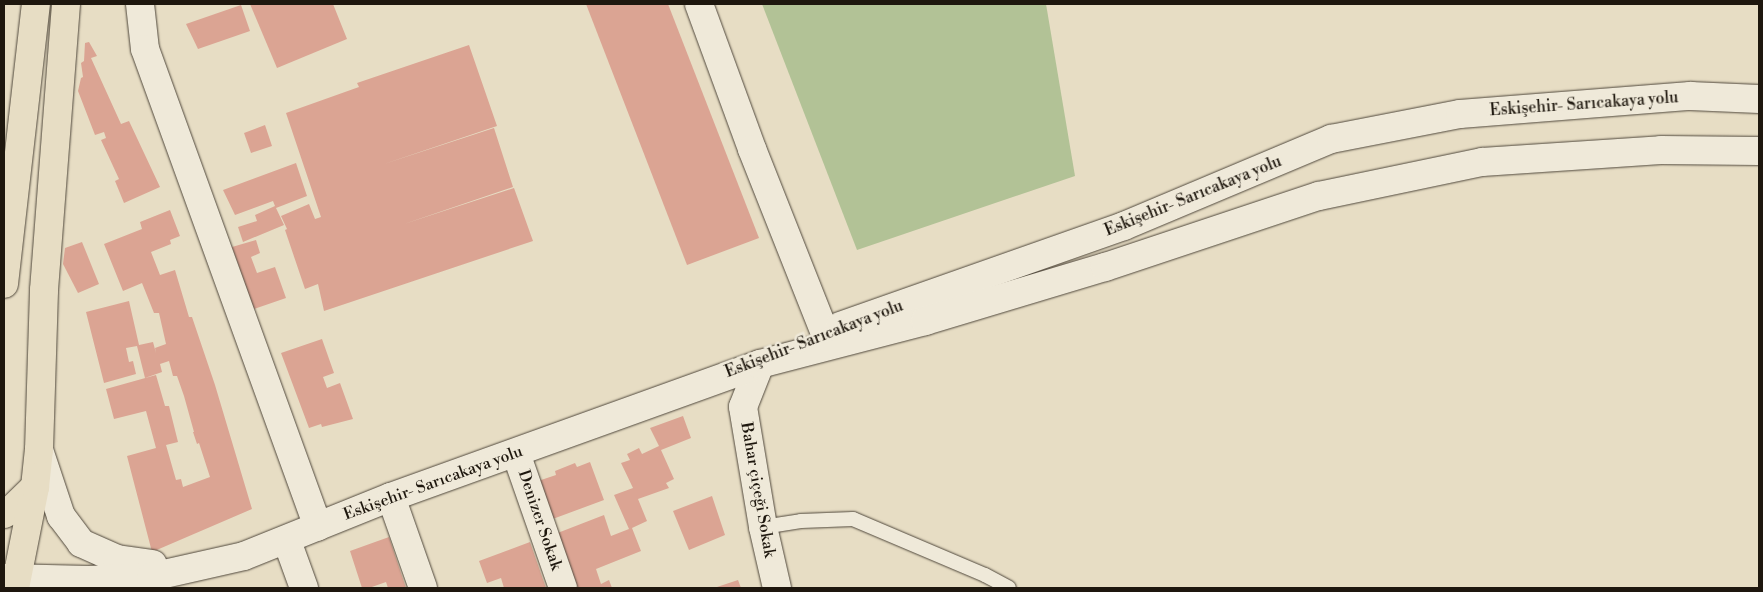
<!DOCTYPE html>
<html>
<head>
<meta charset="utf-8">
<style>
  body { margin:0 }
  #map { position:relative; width:1763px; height:592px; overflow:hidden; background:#e7ddc4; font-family:"Libre Bodoni",serif }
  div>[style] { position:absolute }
  .green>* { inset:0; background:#b2c296 }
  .building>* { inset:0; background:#dba493 }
  .roads { filter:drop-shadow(0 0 1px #50483c) drop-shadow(0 0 1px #50483c) }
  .service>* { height:14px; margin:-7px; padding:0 7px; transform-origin:7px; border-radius:7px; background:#efe9d9 }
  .minor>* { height:28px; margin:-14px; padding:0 14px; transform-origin:14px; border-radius:14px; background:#efe9d9 }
  .tertiary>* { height:28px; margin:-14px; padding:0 14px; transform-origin:14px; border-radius:14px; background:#efe9d9 }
  .secondary>* { height:28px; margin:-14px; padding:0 14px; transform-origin:14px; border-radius:14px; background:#efe9d9 }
  .trunk>* { height:28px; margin:-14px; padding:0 14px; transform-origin:14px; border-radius:14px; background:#e7ddc4 }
  span { translate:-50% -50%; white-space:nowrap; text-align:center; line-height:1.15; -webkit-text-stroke:5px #efe9d9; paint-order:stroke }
  .street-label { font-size:16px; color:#1e170e }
  .frame { position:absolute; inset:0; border:5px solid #1e170e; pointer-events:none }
</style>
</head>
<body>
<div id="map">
  <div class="green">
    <div style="clip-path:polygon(762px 4px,1046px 4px,1075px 176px,857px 250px)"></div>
  </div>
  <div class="building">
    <div style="clip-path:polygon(250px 4px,333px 4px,347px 39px,277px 68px)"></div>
    <div style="clip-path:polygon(586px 4px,668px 4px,759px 238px,687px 265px)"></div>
    <div style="clip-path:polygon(241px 5px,250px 31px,198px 49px,186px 24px)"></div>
    <div style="clip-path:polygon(89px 42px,97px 56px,91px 58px,121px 124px,129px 121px,160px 187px,124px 203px,115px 181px,119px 179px,101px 140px,106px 138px,104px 132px,95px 135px,78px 91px,81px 78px,83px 77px,81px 63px,84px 61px,85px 43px)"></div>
    <div style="clip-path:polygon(469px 45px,497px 126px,384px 164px,494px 128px,513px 187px,404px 224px,514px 188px,533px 241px,324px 311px,318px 284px,305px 289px,285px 230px,287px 229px,281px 216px,309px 204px,315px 219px,321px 217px,286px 113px,359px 87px,357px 83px)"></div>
    <div style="clip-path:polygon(265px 125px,272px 146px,251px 153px,244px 133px)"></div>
    <div style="clip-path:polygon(296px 163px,307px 196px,276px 208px,284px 225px,243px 242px,238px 227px,257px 221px,255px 215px,275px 206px,273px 201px,235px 215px,223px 190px)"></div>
    <div style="clip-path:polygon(170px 210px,180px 236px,170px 240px,171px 244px,151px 252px,160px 275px,175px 270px,189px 317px,192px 317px,215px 385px,252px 509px,152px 552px,127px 456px,156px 448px,146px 411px,114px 419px,106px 389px,156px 375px,165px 406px,169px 406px,178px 442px,166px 445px,176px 480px,181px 479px,183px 487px,210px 477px,199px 443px,197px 444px,193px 432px,194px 432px,184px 396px,177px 376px,173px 376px,169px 361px,160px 364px,162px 372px,145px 378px,137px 346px,126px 348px,129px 362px,133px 361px,136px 374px,104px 383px,86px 312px,129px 301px,139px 345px,153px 342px,156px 353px,155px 348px,166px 344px,159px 313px,154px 313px,142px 283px,123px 291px,104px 244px,142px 229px,140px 222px)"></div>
    <div style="clip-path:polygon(256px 240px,260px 253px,251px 257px,257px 273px,275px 267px,286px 298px,254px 309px,232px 247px)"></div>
    <div style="clip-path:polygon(82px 242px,99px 284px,78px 293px,63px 264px,65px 248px)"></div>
    <div style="clip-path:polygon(322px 339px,334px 373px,323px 377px,327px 388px,340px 383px,353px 419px,322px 427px,321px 424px,309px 428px,281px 353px)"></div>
    <div style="clip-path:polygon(683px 416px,691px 438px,661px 450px,674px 479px,666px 483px,669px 488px,638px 499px,647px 521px,632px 528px,641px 551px,596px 569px,601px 584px,609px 580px,612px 588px,574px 588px,555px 534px,604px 515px,611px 536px,629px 529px,614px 495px,633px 488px,621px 463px,630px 460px,627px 454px,639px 448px,642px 454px,659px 446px,650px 428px)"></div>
    <div style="clip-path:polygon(590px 462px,604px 500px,550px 520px,538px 481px,556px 475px,555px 471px,575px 463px,577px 467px)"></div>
    <div style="clip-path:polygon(712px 496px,725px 535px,689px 550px,673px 511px)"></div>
    <div style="clip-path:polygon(389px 537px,406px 588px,388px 588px,386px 582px,369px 588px,362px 588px,350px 551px)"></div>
    <div style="clip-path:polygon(530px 542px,546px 588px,504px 588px,501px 578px,487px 583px,479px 561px)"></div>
    <div style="clip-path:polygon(738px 580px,741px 588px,714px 588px)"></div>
  </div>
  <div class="roads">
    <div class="service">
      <div style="left:763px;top:527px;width:38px;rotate:-9deg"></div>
      <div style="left:801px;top:521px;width:52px;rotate:-2.2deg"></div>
      <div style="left:853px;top:519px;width:143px;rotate:23deg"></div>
      <div style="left:985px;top:575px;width:27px;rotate:28deg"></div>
    </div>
    <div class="minor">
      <div style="left:140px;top:4px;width:45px;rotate:83.7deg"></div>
      <div style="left:145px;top:49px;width:508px;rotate:70.1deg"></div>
      <div style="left:699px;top:4px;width:154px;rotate:69.9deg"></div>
      <div style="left:752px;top:149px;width:198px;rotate:68.4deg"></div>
      <div style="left:760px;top:364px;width:46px;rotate:111.6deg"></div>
      <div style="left:743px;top:407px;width:122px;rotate:80.5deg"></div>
      <div style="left:763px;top:527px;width:63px;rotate:77.1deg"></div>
      <div style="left:516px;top:453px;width:143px;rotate:70.8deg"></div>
      <div style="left:391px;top:497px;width:96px;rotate:70.6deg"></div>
    </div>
    <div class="tertiary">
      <div style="left:287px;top:541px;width:50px;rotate:70.1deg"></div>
    </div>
    <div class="secondary">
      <div style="left:840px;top:326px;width:301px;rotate:-19.4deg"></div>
      <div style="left:1124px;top:226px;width:225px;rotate:-22.8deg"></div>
      <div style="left:1331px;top:139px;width:131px;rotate:-11deg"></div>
      <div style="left:1460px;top:114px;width:231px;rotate:-4.5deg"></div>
      <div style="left:1690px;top:96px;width:69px;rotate:2.5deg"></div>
      <div style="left:39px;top:450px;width:70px;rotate:71.6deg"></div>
      <div style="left:61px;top:516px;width:34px;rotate:53deg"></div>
      <div style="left:81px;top:543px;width:39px;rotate:24deg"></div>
      <div style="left:117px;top:559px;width:36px;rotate:8deg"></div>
      <div style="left:4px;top:578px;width:85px;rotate:1.3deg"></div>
      <div style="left:89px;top:580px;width:62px;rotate:-2.8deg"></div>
      <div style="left:151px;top:577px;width:95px;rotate:-12.7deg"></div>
      <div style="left:244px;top:556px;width:158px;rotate:-21.9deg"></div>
      <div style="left:391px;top:497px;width:392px;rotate:-19.8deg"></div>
      <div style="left:760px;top:364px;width:171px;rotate:-14.6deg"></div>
      <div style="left:925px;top:321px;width:188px;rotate:-16.7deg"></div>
      <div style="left:1105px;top:267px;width:225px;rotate:-18.4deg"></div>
      <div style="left:1319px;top:196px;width:167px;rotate:-11.8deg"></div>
      <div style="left:1482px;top:162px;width:179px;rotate:-3.8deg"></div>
      <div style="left:1661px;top:150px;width:98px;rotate:0.6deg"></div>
    </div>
    <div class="trunk">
      <div style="left:4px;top:284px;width:282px;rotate:-83.5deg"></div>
      <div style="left:4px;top:514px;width:7px;rotate:-27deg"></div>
      <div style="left:10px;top:511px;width:35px;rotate:-44deg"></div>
      <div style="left:15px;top:588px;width:103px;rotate:-78.8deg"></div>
      <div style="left:35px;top:487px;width:37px;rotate:-84deg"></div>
      <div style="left:39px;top:450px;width:160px;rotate:-88.2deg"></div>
      <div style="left:44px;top:290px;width:287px;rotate:-85.6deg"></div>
    </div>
  </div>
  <div class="street-label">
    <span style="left:1584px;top:104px;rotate:-4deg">Eskişehir- Sarıcakaya yolu</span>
    <span style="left:1193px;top:196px;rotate:-22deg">Eskişehir- Sarıcakaya yolu</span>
    <span style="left:814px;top:339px;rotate:-21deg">Eskişehir- Sarıcakaya yolu</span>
    <span style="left:433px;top:483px;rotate:-20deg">Eskişehir- Sarıcakaya yolu</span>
    <span style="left:758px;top:490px;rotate:80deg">Bahar çiçeği Sokak</span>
    <span style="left:540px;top:520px;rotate:71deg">Denizer Sokak</span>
  </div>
  <div class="frame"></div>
</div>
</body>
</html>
